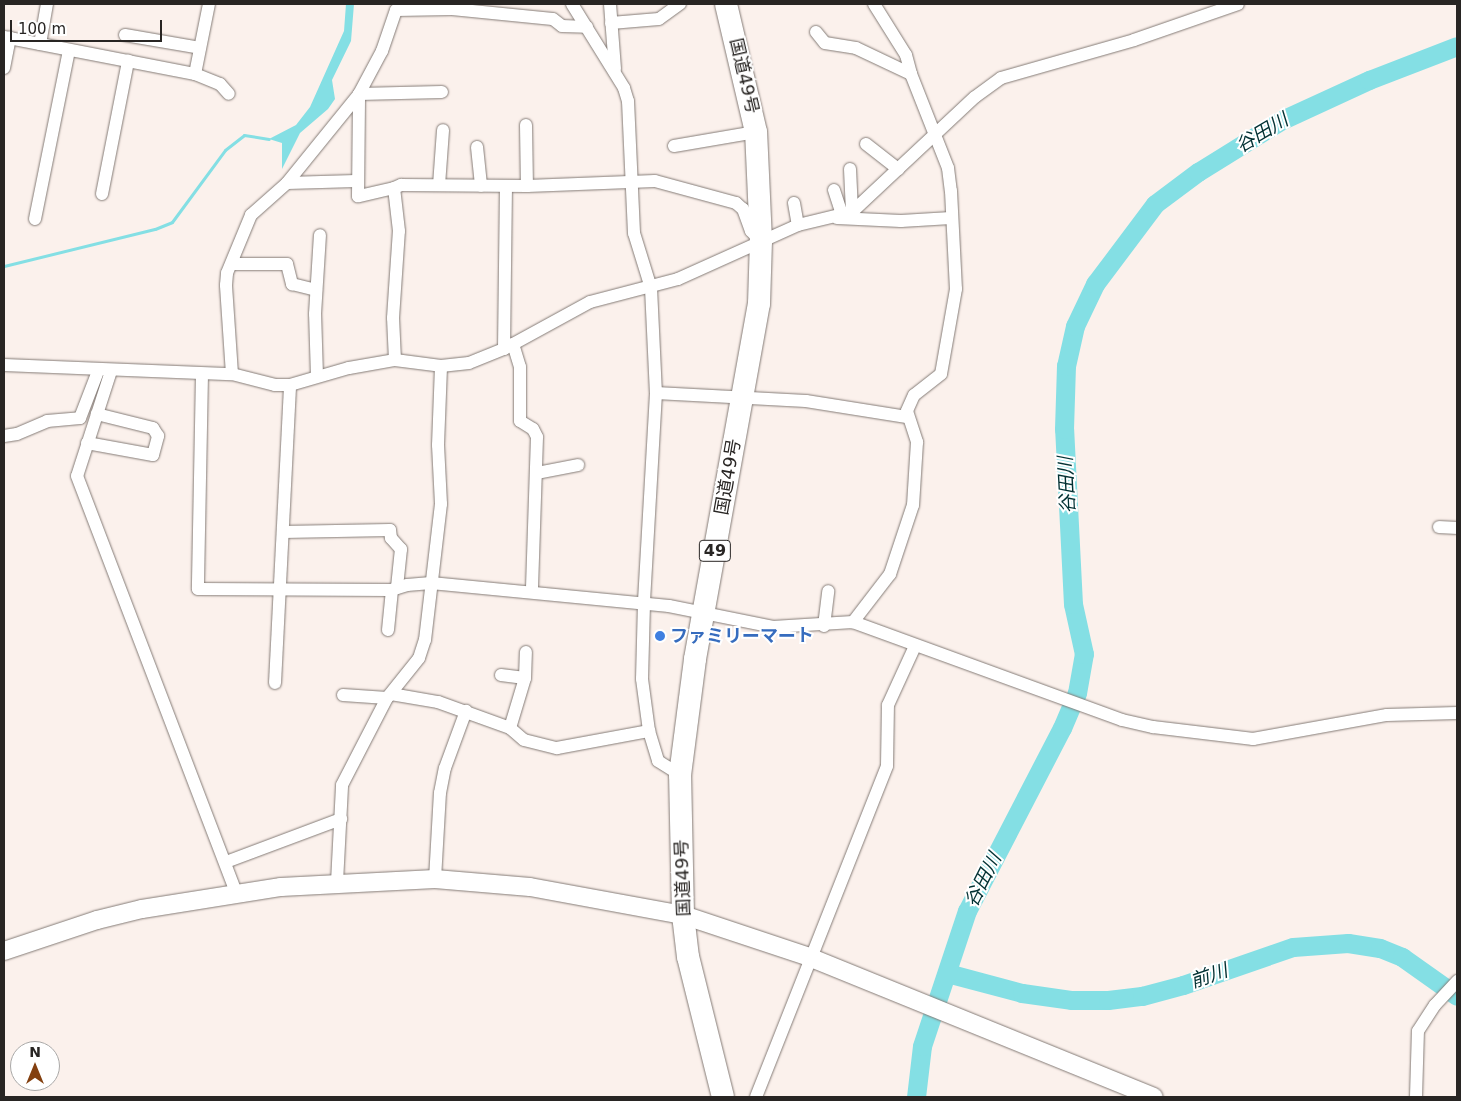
<!DOCTYPE html>
<html>
<head>
<meta charset="utf-8">
<style>
  body { margin:0 }
  #map { position:relative; width:1461px; height:1101px; overflow:hidden; background:#fbf1ec; font-family:"DejaVu Sans","Noto Sans JP",sans-serif }
  div>[style] { position:absolute }
  .water>* { inset:0; background:#84dfe4 }
  .stream>* { height:3px; margin:-1.5px; padding:0 1.5px; transform-origin:1.5px; border-radius:1.5px; background:#84dfe4 }
  .river>* { height:19px; margin:-9.5px; padding:0 9.5px; transform-origin:9.5px; border-radius:9.5px; background:#84dfe4 }
  .roads { filter:drop-shadow(0 0 1px #847b76) drop-shadow(0 0 1px #847b76) }
  .street>* { height:12px; margin:-6px; padding:0 6px; transform-origin:6px; border-radius:6px; background:#fff }
  .secondary>* { height:18px; margin:-9px; padding:0 9px; transform-origin:9px; border-radius:9px; background:#fff }
  .highway>* { height:22px; margin:-11px; padding:0 11px; transform-origin:11px; border-radius:11px; background:#fff }
  .dots>* { width:14px; height:14px; translate:-50% -50%; box-sizing:border-box; border:2px solid #fff; border-radius:50% }
  span { translate:-50% -50%; white-space:nowrap; text-align:center; line-height:1.15; -webkit-text-stroke:4px #fff; paint-order:stroke }
  .shield-label span { padding:1px 4px; background:#fff; border:1px solid; border-radius:4px; -webkit-text-stroke-width:0 }
  .shield-label { font-size:16px; color:#282523; font-weight:700 }
  .street-label { font-size:18px; color:#282523 }
  .shop-label { font-size:18px; color:#366cbe; font-weight:700 }
  .left { translate:0 -50%; text-align:left }
  .water-label { font-size:19px; color:#023133; font-style:italic }
  .frame { position:absolute; inset:0; border:5px solid #282523; pointer-events:none }
  .north { position:absolute; left:10px; top:1041px; width:50px; height:50px; box-sizing:border-box; background:#fff; border:1px solid #a9a8a7; border-radius:50%; rotate:0deg; font-size:14px; font-weight:700; line-height:20px; text-align:center; color:#282523 }
  .north::after { content:''; display:block; margin:auto; width:18px; height:22px; background:#834010; clip-path:polygon(50% 0,100% 100%,50% 72%,0 100%) }
  .scale { position:absolute; left:10px; top:20px; width:152px; height:22px; box-sizing:border-box; border:2px solid #282523; border-top:0; padding-left:6px; font-size:15px; line-height:18px; white-space:nowrap; color:#282523; -webkit-text-stroke:4px #fff; paint-order:stroke }
</style>
</head>
<body>
<div id="map">
  <div class="water">
    <div style="clip-path:polygon(346px 4px,354px 4px,351px 41px,332px 80px,335px 99px,328px 109px,300px 133px,282px 169px,282px 143px,269px 139px,296px 125px,310px 107px,344px 31px)"></div>
  </div>
  <div class="stream">
    <div style="left:4px;top:266px;width:155px;rotate:-13.8deg"></div>
    <div style="left:155px;top:229px;width:18px;rotate:-22deg"></div>
    <div style="left:172px;top:222px;width:89px;rotate:-53.6deg"></div>
    <div style="left:225px;top:150px;width:24px;rotate:-38deg"></div>
    <div style="left:244px;top:135px;width:25px;rotate:9deg"></div>
  </div>
  <div class="river">
    <div style="left:947px;top:973px;width:78px;rotate:14.9deg"></div>
    <div style="left:1022px;top:993px;width:49px;rotate:8.1deg"></div>
    <div style="left:1071px;top:1000px;width:37px"></div>
    <div style="left:1108px;top:1000px;width:34px;rotate:-7deg"></div>
    <div style="left:1142px;top:996px;width:42px;rotate:-15deg"></div>
    <div style="left:1183px;top:985px;width:116px;rotate:-19.1deg"></div>
    <div style="left:1293px;top:947px;width:55px;rotate:-4.2deg"></div>
    <div style="left:1348px;top:943px;width:32px;rotate:9deg"></div>
    <div style="left:1380px;top:948px;width:24px;rotate:22deg"></div>
    <div style="left:1402px;top:957px;width:67px;rotate:35.3deg"></div>
    <div style="left:916px;top:1097px;width:51px;rotate:-83.3deg"></div>
    <div style="left:922px;top:1046px;width:142px;rotate:-71.6deg"></div>
    <div style="left:967px;top:911px;width:206px;rotate:-62.6deg"></div>
    <div style="left:1062px;top:728px;width:38px;rotate:-67deg"></div>
    <div style="left:1077px;top:693px;width:40px;rotate:-80deg"></div>
    <div style="left:1084px;top:654px;width:51px;rotate:-102.4deg"></div>
    <div style="left:1073px;top:604px;width:175px;rotate:-92.9deg"></div>
    <div style="left:1064px;top:429px;width:63px;rotate:-88.2deg"></div>
    <div style="left:1066px;top:366px;width:41px;rotate:-77.3deg"></div>
    <div style="left:1075px;top:326px;width:47px;rotate:-64.5deg"></div>
    <div style="left:1095px;top:284px;width:100px;rotate:-53.1deg"></div>
    <div style="left:1155px;top:204px;width:54px;rotate:-36.7deg"></div>
    <div style="left:1198px;top:172px;width:99px;rotate:-31.8deg"></div>
    <div style="left:1282px;top:120px;width:96px;rotate:-24.7deg"></div>
    <div style="left:1369px;top:80px;width:94px;rotate:-21.1deg"></div>
  </div>
  <div class="roads">
    <div class="street">
      <div style="left:572px;top:4px;width:99px;rotate:58.2deg"></div>
      <div style="left:624px;top:88px;width:14px;rotate:73deg"></div>
      <div style="left:628px;top:101px;width:132px;rotate:87.4deg"></div>
      <div style="left:634px;top:233px;width:58px;rotate:72.8deg"></div>
      <div style="left:651px;top:288px;width:105px;rotate:87.3deg"></div>
      <div style="left:656px;top:393px;width:210px;rotate:93.3deg"></div>
      <div style="left:644px;top:603px;width:76px;rotate:91.5deg"></div>
      <div style="left:642px;top:679px;width:52px;rotate:82.3deg"></div>
      <div style="left:649px;top:731px;width:31px;rotate:73deg"></div>
      <div style="left:658px;top:761px;width:26px;rotate:32deg"></div>
      <div style="left:610px;top:4px;width:65px;rotate:85.6deg"></div>
      <div style="left:874px;top:4px;width:60px;rotate:57.9deg"></div>
      <div style="left:906px;top:55px;width:20px;rotate:75deg"></div>
      <div style="left:611px;top:23px;width:48px;rotate:-4.8deg"></div>
      <div style="left:659px;top:19px;width:26px;rotate:-36deg"></div>
      <div style="left:816px;top:32px;width:14px;rotate:51deg"></div>
      <div style="left:825px;top:43px;width:31px;rotate:9deg"></div>
      <div style="left:856px;top:48px;width:61px;rotate:25.3deg"></div>
      <div style="left:911px;top:74px;width:101px;rotate:68.5deg"></div>
      <div style="left:948px;top:168px;width:23px;rotate:83deg"></div>
      <div style="left:951px;top:191px;width:98px;rotate:87.1deg"></div>
      <div style="left:956px;top:289px;width:86px;rotate:100deg"></div>
      <div style="left:941px;top:374px;width:34px;rotate:142deg"></div>
      <div style="left:914px;top:395px;width:17px;rotate:114deg"></div>
      <div style="left:907px;top:411px;width:33px;rotate:72deg"></div>
      <div style="left:917px;top:442px;width:63px;rotate:93.6deg"></div>
      <div style="left:913px;top:505px;width:73px;rotate:108.4deg"></div>
      <div style="left:890px;top:574px;width:61px;rotate:127.6deg"></div>
      <div style="left:125px;top:35px;width:76px;rotate:9.8deg"></div>
      <div style="left:4px;top:37px;width:195px;rotate:11deg"></div>
      <div style="left:195px;top:74px;width:71px;rotate:-78.7deg"></div>
      <div style="left:40px;top:44px;width:41px;rotate:-80.1deg"></div>
      <div style="left:4px;top:68px;width:31px;rotate:-79deg"></div>
      <div style="left:195px;top:74px;width:27px;rotate:22deg"></div>
      <div style="left:220px;top:84px;width:13px;rotate:48deg"></div>
      <div style="left:526px;top:125px;width:61px;rotate:89.1deg"></div>
      <div style="left:866px;top:144px;width:41px;rotate:38deg"></div>
      <div style="left:674px;top:146px;width:83px;rotate:-9.7deg"></div>
      <div style="left:477px;top:147px;width:39px;rotate:84deg"></div>
      <div style="left:850px;top:169px;width:43px;rotate:87.3deg"></div>
      <div style="left:287px;top:183px;width:69px;rotate:-1.7deg"></div>
      <div style="left:439px;top:185px;width:55px;rotate:-85.8deg"></div>
      <div style="left:394px;top:188px;width:37px;rotate:167deg"></div>
      <div style="left:358px;top:196px;width:102px;rotate:-89.4deg"></div>
      <div style="left:359px;top:94px;width:83px;rotate:-1.4deg"></div>
      <div style="left:834px;top:190px;width:26px;rotate:72deg"></div>
      <div style="left:102px;top:194px;width:136px;rotate:-78.9deg"></div>
      <div style="left:794px;top:203px;width:22px;rotate:80deg"></div>
      <div style="left:837px;top:218px;width:64px;rotate:2.7deg"></div>
      <div style="left:901px;top:221px;width:50px;rotate:-3.4deg"></div>
      <div style="left:35px;top:219px;width:172px;rotate:-78.6deg"></div>
      <div style="left:232px;top:264px;width:55px"></div>
      <div style="left:287px;top:264px;width:21px;rotate:76deg"></div>
      <div style="left:292px;top:284px;width:25px;rotate:14deg"></div>
      <div style="left:513px;top:344px;width:24px;rotate:73deg"></div>
      <div style="left:520px;top:367px;width:54px;rotate:90deg"></div>
      <div style="left:520px;top:421px;width:15px;rotate:32deg"></div>
      <div style="left:533px;top:429px;width:9px;rotate:63deg"></div>
      <div style="left:537px;top:437px;width:153px;rotate:91.9deg"></div>
      <div style="left:504px;top:349px;width:163px;rotate:-89.3deg"></div>
      <div style="left:395px;top:360px;width:42px;rotate:-92.7deg"></div>
      <div style="left:393px;top:318px;width:87px;rotate:-86.1deg"></div>
      <div style="left:399px;top:231px;width:43px;rotate:-96.6deg"></div>
      <div style="left:394px;top:188px;width:8px;rotate:-23deg"></div>
      <div style="left:401px;top:185px;width:126px;rotate:0.5deg"></div>
      <div style="left:527px;top:186px;width:128px;rotate:-2.2deg"></div>
      <div style="left:655px;top:181px;width:84px;rotate:15.2deg"></div>
      <div style="left:736px;top:203px;width:9px;rotate:41deg"></div>
      <div style="left:743px;top:209px;width:23px;rotate:70deg"></div>
      <div style="left:751px;top:231px;width:11px;rotate:45deg"></div>
      <div style="left:4px;top:365px;width:228px;rotate:2.3deg"></div>
      <div style="left:232px;top:374px;width:44px;rotate:14.3deg"></div>
      <div style="left:275px;top:385px;width:15px"></div>
      <div style="left:290px;top:385px;width:61px;rotate:-16.1deg"></div>
      <div style="left:349px;top:368px;width:47px;rotate:-9.9deg"></div>
      <div style="left:395px;top:360px;width:46px;rotate:7.4deg"></div>
      <div style="left:441px;top:366px;width:28px;rotate:-6deg"></div>
      <div style="left:469px;top:363px;width:38px;rotate:-22deg"></div>
      <div style="left:504px;top:349px;width:98px;rotate:-28.7deg"></div>
      <div style="left:590px;top:302px;width:91px;rotate:-14.6deg"></div>
      <div style="left:678px;top:279px;width:132px;rotate:-24.2deg"></div>
      <div style="left:798px;top:225px;width:56px;rotate:-13.5deg"></div>
      <div style="left:852px;top:212px;width:168px;rotate:-43.1deg"></div>
      <div style="left:975px;top:97px;width:32px;rotate:-36deg"></div>
      <div style="left:1001px;top:78px;width:138px;rotate:-15.9deg"></div>
      <div style="left:1134px;top:40px;width:110px;rotate:-19.1deg"></div>
      <div style="left:111px;top:371px;width:110px;rotate:107.9deg"></div>
      <div style="left:77px;top:476px;width:445px;rotate:69.1deg"></div>
      <div style="left:202px;top:374px;width:215px;rotate:91.1deg"></div>
      <div style="left:198px;top:589px;width:193px;rotate:0.3deg"></div>
      <div style="left:391px;top:590px;width:17px;rotate:-17deg"></div>
      <div style="left:407px;top:585px;width:24px;rotate:-5deg"></div>
      <div style="left:431px;top:583px;width:239px;rotate:5.5deg"></div>
      <div style="left:669px;top:606px;width:106px;rotate:11.4deg"></div>
      <div style="left:773px;top:627px;width:80px;rotate:-3.6deg"></div>
      <div style="left:853px;top:622px;width:286px;rotate:20deg"></div>
      <div style="left:1122px;top:720px;width:32px;rotate:13deg"></div>
      <div style="left:1153px;top:727px;width:101px;rotate:6.8deg"></div>
      <div style="left:1253px;top:739px;width:136px;rotate:-10.2deg"></div>
      <div style="left:1387px;top:715px;width:70px;rotate:-1.6deg"></div>
      <div style="left:232px;top:374px;width:89px;rotate:-93.9deg"></div>
      <div style="left:226px;top:285px;width:12px;rotate:-85deg"></div>
      <div style="left:227px;top:273px;width:63px;rotate:-67.5deg"></div>
      <div style="left:251px;top:215px;width:48px;rotate:-41.6deg"></div>
      <div style="left:287px;top:183px;width:114px;rotate:-51deg"></div>
      <div style="left:359px;top:94px;width:49px;rotate:-61.9deg"></div>
      <div style="left:382px;top:51px;width:43px;rotate:-71.1deg"></div>
      <div style="left:396px;top:10px;width:56px;rotate:-1deg"></div>
      <div style="left:452px;top:9px;width:101px;rotate:5.7deg"></div>
      <div style="left:553px;top:19px;width:11px;rotate:38deg"></div>
      <div style="left:562px;top:26px;width:25px;rotate:2deg"></div>
      <div style="left:317px;top:376px;width:62px;rotate:-91.8deg"></div>
      <div style="left:315px;top:314px;width:79px;rotate:-86.4deg"></div>
      <div style="left:656px;top:393px;width:150px;rotate:3.1deg"></div>
      <div style="left:806px;top:401px;width:102px;rotate:9deg"></div>
      <div style="left:4px;top:436px;width:13px;rotate:-9deg"></div>
      <div style="left:17px;top:434px;width:33px;rotate:-23deg"></div>
      <div style="left:47px;top:421px;width:33px;rotate:-5deg"></div>
      <div style="left:80px;top:418px;width:50px;rotate:-69deg"></div>
      <div style="left:87px;top:443px;width:67px;rotate:10.3deg"></div>
      <div style="left:153px;top:455px;width:20px;rotate:-75deg"></div>
      <div style="left:158px;top:436px;width:9px;rotate:-122deg"></div>
      <div style="left:153px;top:428px;width:58px;rotate:-166deg"></div>
      <div style="left:537px;top:473px;width:42px;rotate:-11deg"></div>
      <div style="left:1439px;top:527px;width:18px;rotate:3deg"></div>
      <div style="left:283px;top:532px;width:107px;rotate:-1.1deg"></div>
      <div style="left:390px;top:530px;width:8px;rotate:83deg"></div>
      <div style="left:391px;top:538px;width:15px;rotate:48deg"></div>
      <div style="left:401px;top:549px;width:39px;rotate:96deg"></div>
      <div style="left:824px;top:626px;width:35px;rotate:-83deg"></div>
      <div style="left:388px;top:630px;width:40px;rotate:-84.3deg"></div>
      <div style="left:501px;top:675px;width:24px;rotate:7deg"></div>
      <div style="left:275px;top:683px;width:298px;rotate:-87.1deg"></div>
      <div style="left:391px;top:694px;width:48px;rotate:9.7deg"></div>
      <div style="left:438px;top:702px;width:77px;rotate:19.9deg"></div>
      <div style="left:510px;top:728px;width:18px;rotate:41deg"></div>
      <div style="left:524px;top:740px;width:34px;rotate:14deg"></div>
      <div style="left:557px;top:748px;width:94px;rotate:-10.5deg"></div>
      <div style="left:343px;top:695px;width:44px;rotate:3.9deg"></div>
      <div style="left:510px;top:728px;width:52px;rotate:-73.3deg"></div>
      <div style="left:525px;top:678px;width:26px;rotate:-88deg"></div>
      <div style="left:226px;top:862px;width:123px;rotate:-20.5deg"></div>
      <div style="left:435px;top:879px;width:86px;rotate:-86.7deg"></div>
      <div style="left:440px;top:793px;width:25px;rotate:-79deg"></div>
      <div style="left:445px;top:768px;width:61px;rotate:-69.8deg"></div>
      <div style="left:337px;top:882px;width:97px;rotate:-87deg"></div>
      <div style="left:342px;top:785px;width:98px;rotate:-62.7deg"></div>
      <div style="left:387px;top:698px;width:51px;rotate:-51.3deg"></div>
      <div style="left:419px;top:658px;width:19px;rotate:-72deg"></div>
      <div style="left:425px;top:640px;width:137px;rotate:-83.3deg"></div>
      <div style="left:441px;top:504px;width:59px;rotate:-92.9deg"></div>
      <div style="left:438px;top:445px;width:79px;rotate:-87.8deg"></div>
      <div style="left:756px;top:1097px;width:356px;rotate:-68.4deg"></div>
      <div style="left:887px;top:766px;width:61px;rotate:-89.1deg"></div>
      <div style="left:888px;top:705px;width:65px;rotate:-65.4deg"></div>
      <div style="left:1416px;top:1097px;width:66px;rotate:-88.3deg"></div>
      <div style="left:1418px;top:1031px;width:31px;rotate:-57deg"></div>
      <div style="left:1435px;top:1005px;width:33px;rotate:-47deg"></div>
    </div>
    <div class="secondary">
      <div style="left:4px;top:951px;width:98px;rotate:-18.4deg"></div>
      <div style="left:97px;top:920px;width:46px;rotate:-13.7deg"></div>
      <div style="left:142px;top:909px;width:141px;rotate:-9deg"></div>
      <div style="left:281px;top:887px;width:154px;rotate:-3deg"></div>
      <div style="left:435px;top:879px;width:95px;rotate:4.8deg"></div>
      <div style="left:530px;top:887px;width:156px;rotate:10.4deg"></div>
      <div style="left:683px;top:915px;width:133px;rotate:18.4deg"></div>
      <div style="left:809px;top:957px;width:372px;rotate:22.1deg"></div>
    </div>
    <div class="highway">
      <div style="left:723px;top:1097px;width:144px;rotate:-104deg"></div>
      <div style="left:688px;top:957px;width:42px;rotate:-96.8deg"></div>
      <div style="left:683px;top:915px;width:140px;rotate:-91.2deg"></div>
      <div style="left:680px;top:775px;width:117px;rotate:-82.6deg"></div>
      <div style="left:695px;top:659px;width:361px;rotate:-79.8deg"></div>
      <div style="left:759px;top:304px;width:63px;rotate:-88.2deg"></div>
      <div style="left:761px;top:241px;width:109px;rotate:-92.6deg"></div>
      <div style="left:756px;top:132px;width:131px;rotate:-103.2deg"></div>
    </div>
  </div>
  <div class="dots">
    <div style="left:660px;top:636px;background:#3f7fe0"></div>
  </div>
  <div class="shield-label">
    <span style="left:715px;top:551px">49</span>
  </div>
  <div class="street-label">
    <span style="left:744px;top:76px;rotate:77deg">国道49号</span>
    <span style="left:728px;top:477px;rotate:-80deg">国道49号</span>
    <span style="left:683px;top:878px;rotate:-92deg">国道49号</span>
  </div>
  <div class="shop-label">
    <span class="left" style="left:670px;top:636px">ファミリーマート</span>
  </div>
  <div class="water-label">
    <span style="left:1262px;top:133px;rotate:-31deg">谷田川</span>
    <span style="left:1067px;top:485px;rotate:-93deg">谷田川</span>
    <span style="left:983px;top:880px;rotate:-63deg">谷田川</span>
    <span style="left:1209px;top:976px;rotate:-19deg">前川</span>
  </div>
  <div class="frame"></div>
  <div class="north">N</div>
  <div class="scale">100 m</div>
</div>
</body>
</html>
